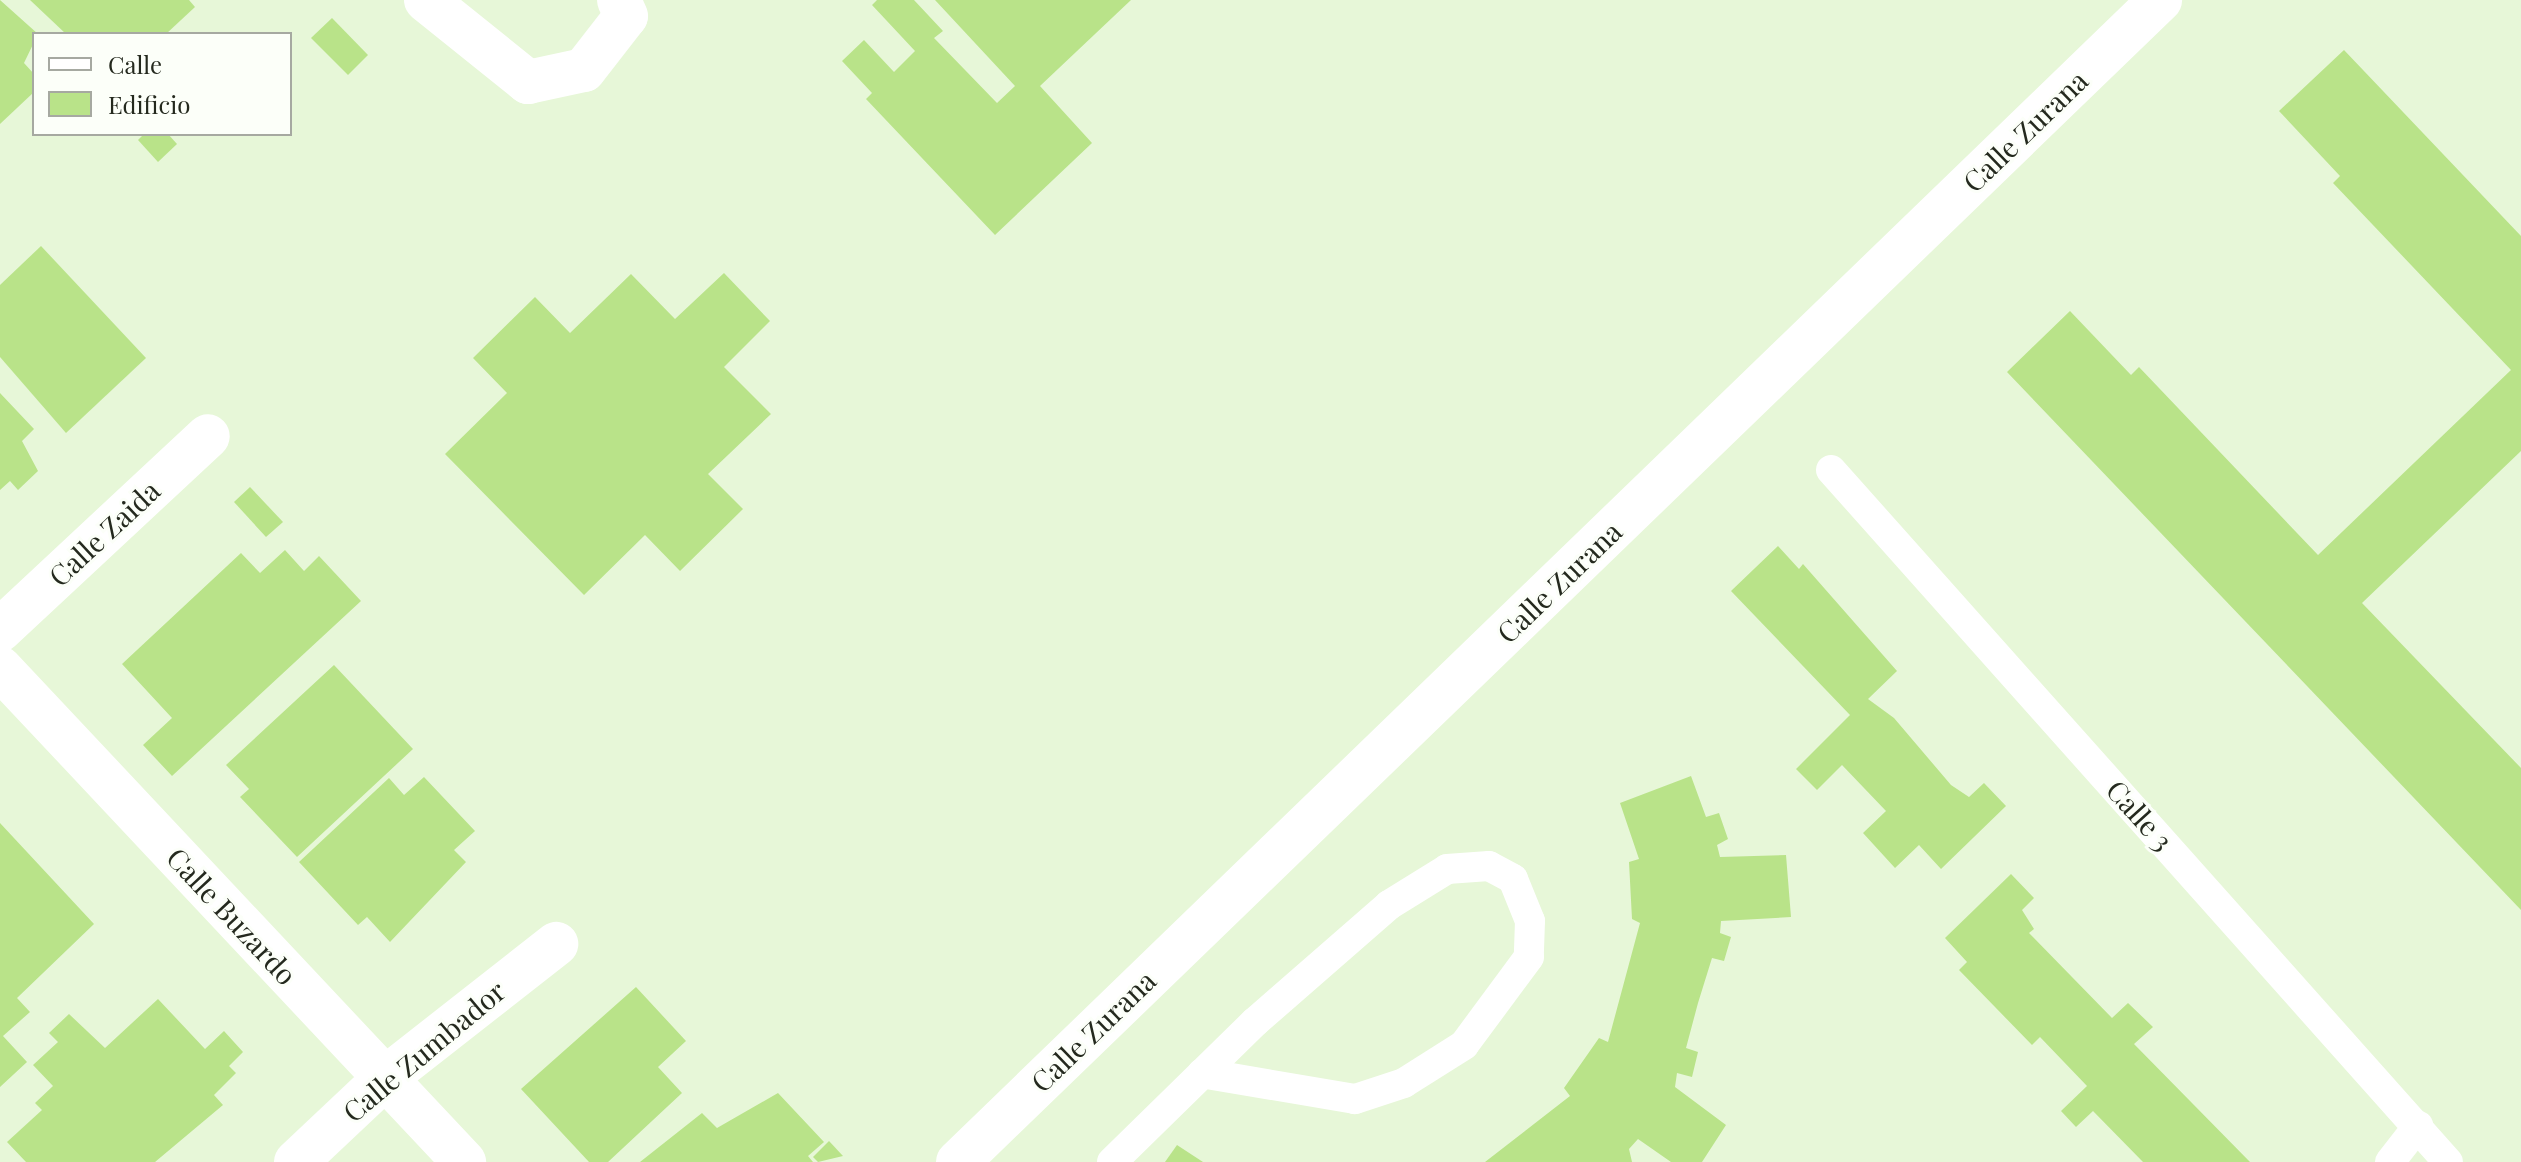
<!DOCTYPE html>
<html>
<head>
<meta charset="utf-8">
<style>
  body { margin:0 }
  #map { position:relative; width:2521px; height:1162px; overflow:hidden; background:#e7f7d8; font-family:"Playfair Display",serif }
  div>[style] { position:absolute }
  .building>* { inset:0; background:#b9e389 }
  .service>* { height:30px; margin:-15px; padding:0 15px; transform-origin:15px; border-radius:15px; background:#fff }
  .minor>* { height:44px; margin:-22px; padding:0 22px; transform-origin:22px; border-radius:22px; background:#fff }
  span { translate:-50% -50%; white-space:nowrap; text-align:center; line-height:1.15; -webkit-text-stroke:6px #fcfff9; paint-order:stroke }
  .street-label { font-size:28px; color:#24291e }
  .legend { position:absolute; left:32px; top:32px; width:260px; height:104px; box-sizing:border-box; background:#fcfff9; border:2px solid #a6a9a1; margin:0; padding:10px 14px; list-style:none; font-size:24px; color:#24291e }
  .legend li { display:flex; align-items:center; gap:16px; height:40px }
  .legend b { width:40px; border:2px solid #a6a9a1 }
</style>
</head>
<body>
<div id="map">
  <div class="building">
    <div style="clip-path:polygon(0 0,38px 34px,24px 63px,34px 74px,34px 92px,0 124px)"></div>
    <div style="clip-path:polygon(30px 0,189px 0,195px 7px,166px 34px,66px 34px)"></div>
    <div style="clip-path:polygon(877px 0,914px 0,943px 31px,934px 38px,997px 103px,1015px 86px,935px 0,1131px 0,1040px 86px,1092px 143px,995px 235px,866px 99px,872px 93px,842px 61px,864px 40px,894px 72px,915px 51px,872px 5px)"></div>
    <div style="clip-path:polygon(332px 18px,368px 55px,348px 75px,311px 38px)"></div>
    <div style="clip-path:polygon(2344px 50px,2521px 236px,2521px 451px,2362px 603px,2521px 768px,2521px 910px,2007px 372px,2070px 311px,2131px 375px,2139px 367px,2318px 555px,2511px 370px,2333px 183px,2340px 176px,2279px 111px)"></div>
    <div style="clip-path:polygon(144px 134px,168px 134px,177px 144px,158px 162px,138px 140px)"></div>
    <div style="clip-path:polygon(41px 246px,146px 358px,66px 433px,0 357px,0 285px)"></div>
    <div style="clip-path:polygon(724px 273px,770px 321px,724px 367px,771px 414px,708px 474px,743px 509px,680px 571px,645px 535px,584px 595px,445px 454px,507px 393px,473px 358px,535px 297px,570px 333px,631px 274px,675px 319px)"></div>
    <div style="clip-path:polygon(0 393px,34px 429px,22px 441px,38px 471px,18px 490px,10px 481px,0 490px)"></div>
    <div style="clip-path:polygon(250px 487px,283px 522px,266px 537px,234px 502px)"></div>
    <div style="clip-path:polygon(1778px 546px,1799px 569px,1803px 564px,1897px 671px,1868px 699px,1894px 718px,1951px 785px,1969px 797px,1984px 783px,2006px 806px,1941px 869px,1919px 845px,1895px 868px,1863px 833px,1886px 811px,1842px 765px,1817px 790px,1796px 769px,1850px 715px,1731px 591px)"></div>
    <div style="clip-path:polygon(285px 550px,304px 571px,319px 556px,361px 601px,172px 776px,143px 745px,172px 718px,122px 664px,241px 553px,260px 573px)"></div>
    <div style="clip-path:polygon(334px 665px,413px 749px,297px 857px,240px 797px,249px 789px,226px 765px)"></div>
    <div style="clip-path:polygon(1691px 776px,1706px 817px,1719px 813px,1728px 839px,1717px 845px,1720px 857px,1786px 855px,1791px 917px,1721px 921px,1720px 933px,1731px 937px,1724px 961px,1712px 958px,1698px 1003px,1686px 1048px,1698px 1052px,1692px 1077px,1677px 1073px,1675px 1087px,1726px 1125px,1702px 1162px,1671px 1162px,1638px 1139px,1629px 1149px,1632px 1162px,1485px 1162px,1570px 1096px,1564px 1088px,1599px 1038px,1608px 1042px,1640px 923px,1632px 919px,1629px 862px,1639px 859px,1620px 803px)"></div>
    <div style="clip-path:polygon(424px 777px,475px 831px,454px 850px,466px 862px,390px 942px,367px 917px,358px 925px,299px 862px,389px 778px,404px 795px)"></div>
    <div style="clip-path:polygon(0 823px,94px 924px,17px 998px,30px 1012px,3px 1036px,27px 1062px,0 1087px)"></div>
    <div style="clip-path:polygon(2011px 874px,2034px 898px,2022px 910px,2034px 929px,2029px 933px,2112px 1018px,2128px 1003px,2153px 1027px,2134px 1044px,2250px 1162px,2143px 1162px,2093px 1111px,2076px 1127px,2061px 1111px,2087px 1086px,2040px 1037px,2032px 1045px,1959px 970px,1967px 962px,1945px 938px)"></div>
    <div style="clip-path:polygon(636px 987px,686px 1041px,658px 1067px,682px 1093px,608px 1162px,589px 1162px,521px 1089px)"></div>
    <div style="clip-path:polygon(158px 999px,205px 1049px,224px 1031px,243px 1052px,229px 1066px,236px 1073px,214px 1095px,223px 1105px,155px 1162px,26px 1162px,7px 1142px,42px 1110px,35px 1103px,53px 1086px,33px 1065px,58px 1042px,49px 1033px,69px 1014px,105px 1048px)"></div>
    <div style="clip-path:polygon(778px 1093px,824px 1142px,808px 1156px,813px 1162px,640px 1162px,702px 1113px,717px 1128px)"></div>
    <div style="clip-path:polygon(829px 1141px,843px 1156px,818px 1162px,813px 1157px)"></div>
    <div style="clip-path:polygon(1177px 1145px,1203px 1162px,1165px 1162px)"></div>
  </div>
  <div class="service">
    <div style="left:1831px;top:470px;width:927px;rotate:48.28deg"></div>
    <div style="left:1112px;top:1162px;width:200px;rotate:-44.4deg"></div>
    <div style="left:1255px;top:1022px;width:178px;rotate:-41.1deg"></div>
    <div style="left:1389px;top:905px;width:68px;rotate:-31.8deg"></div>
    <div style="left:1447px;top:869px;width:42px;rotate:-4.1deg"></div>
    <div style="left:1489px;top:866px;width:27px;rotate:28deg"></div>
    <div style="left:1513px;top:879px;width:45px;rotate:68deg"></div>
    <div style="left:1530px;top:921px;width:36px;rotate:92deg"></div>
    <div style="left:1529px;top:957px;width:109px;rotate:126.5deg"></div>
    <div style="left:1464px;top:1045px;width:71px;rotate:147.7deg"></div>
    <div style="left:1404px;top:1083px;width:52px;rotate:161.9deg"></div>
    <div style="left:1355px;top:1099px;width:155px;rotate:-170.4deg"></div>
    <div style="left:2390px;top:1162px;width:46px;rotate:-52.1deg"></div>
  </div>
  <div class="minor">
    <div style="left:426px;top:0;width:131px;rotate:38.8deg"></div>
    <div style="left:528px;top:82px;width:57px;rotate:-12.1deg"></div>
    <div style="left:584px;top:70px;width:68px;rotate:-52.1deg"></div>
    <div style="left:626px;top:16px;width:17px;rotate:-114deg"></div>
    <div style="left:0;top:630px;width:284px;rotate:-43deg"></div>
    <div style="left:0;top:668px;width:678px;rotate:46.79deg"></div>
    <div style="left:296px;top:1162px;width:121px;rotate:-43.3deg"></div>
    <div style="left:384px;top:1079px;width:219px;rotate:-38.1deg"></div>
    <div style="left:958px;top:1162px;width:1672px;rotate:-44.03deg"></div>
  </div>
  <div class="street-label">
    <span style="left:2025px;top:131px;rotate:-44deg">Calle Zurana</span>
    <span style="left:104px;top:533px;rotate:-43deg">Calle Zaida</span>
    <span style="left:1559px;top:582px;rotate:-44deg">Calle Zurana</span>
    <span style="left:2140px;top:815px;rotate:48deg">Calle 3</span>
    <span style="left:232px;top:916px;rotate:47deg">Calle Buzardo</span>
    <span style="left:1093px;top:1031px;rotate:-44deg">Calle Zurana</span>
    <span style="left:424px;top:1051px;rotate:-40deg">Calle Zumbador</span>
  </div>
  <ul class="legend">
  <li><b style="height:10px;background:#fff"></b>Calle</li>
  <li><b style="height:22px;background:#b9e389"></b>Edificio</li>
  </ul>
</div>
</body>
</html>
